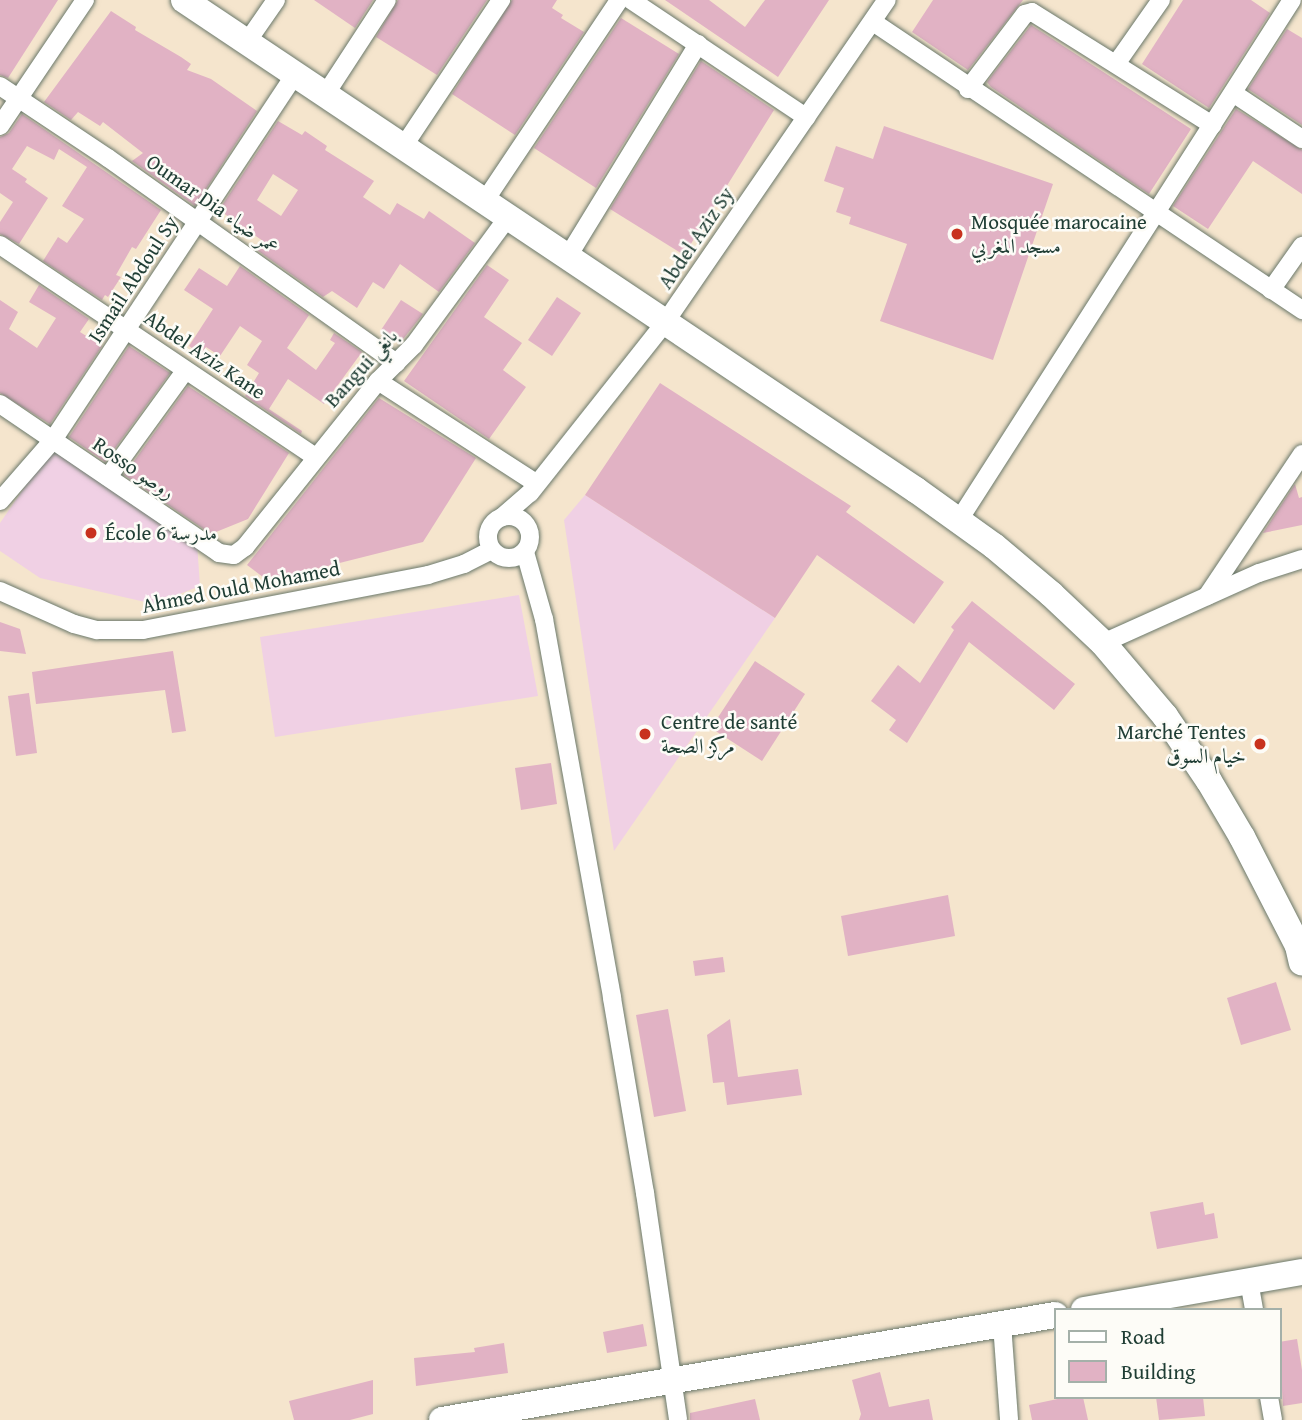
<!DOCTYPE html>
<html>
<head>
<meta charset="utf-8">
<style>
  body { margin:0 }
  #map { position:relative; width:1302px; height:1420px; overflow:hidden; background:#f5e5cd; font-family:"Gentium Book Plus",Amiri,serif }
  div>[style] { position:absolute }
  .built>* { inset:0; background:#f0d0e4 }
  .building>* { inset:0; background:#e1b2c4 }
  .roads { filter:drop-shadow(0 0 2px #6a786a) drop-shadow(0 0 2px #6a786a) }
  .street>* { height:18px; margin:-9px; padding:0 9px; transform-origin:9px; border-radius:9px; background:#fff }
  .street>.ring { margin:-9px; padding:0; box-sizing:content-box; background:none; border:18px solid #fff; border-radius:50% }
  .secondary>* { height:26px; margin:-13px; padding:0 13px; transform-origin:13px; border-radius:13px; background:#fff }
  .dots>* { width:19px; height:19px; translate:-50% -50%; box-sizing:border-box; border:4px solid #fdfcf7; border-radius:50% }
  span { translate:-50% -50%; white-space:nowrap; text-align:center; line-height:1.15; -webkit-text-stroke:5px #fdfcf7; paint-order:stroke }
  .street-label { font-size:21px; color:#1f3d34 }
  .poi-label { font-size:21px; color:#1f3d34 }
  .left { translate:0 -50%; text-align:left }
  .right { translate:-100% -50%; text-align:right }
  .legend { position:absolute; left:1054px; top:1308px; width:228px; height:91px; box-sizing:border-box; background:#fdfcf7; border:2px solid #a4b0a9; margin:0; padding:9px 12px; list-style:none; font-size:21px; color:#1f3d34 }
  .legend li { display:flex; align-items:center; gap:14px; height:35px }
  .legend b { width:35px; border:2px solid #a4b0a9 }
</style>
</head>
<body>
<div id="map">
  <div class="built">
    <div style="clip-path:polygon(53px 446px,197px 543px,200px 586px,154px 604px,40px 578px,0 551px,0 523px)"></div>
    <div style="clip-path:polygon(585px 495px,775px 618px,614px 851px,564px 520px)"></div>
    <div style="clip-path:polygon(519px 595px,538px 696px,275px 737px,260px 637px)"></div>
  </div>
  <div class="building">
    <div style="clip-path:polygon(0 0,58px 0,8px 78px,0 75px)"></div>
    <div style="clip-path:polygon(314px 0,373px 0,355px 28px)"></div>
    <div style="clip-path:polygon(398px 0,487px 0,437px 75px,376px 37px)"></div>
    <div style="clip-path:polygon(512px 0,557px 0,552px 8px,563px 15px,561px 18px,584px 32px,515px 135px,452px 94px)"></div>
    <div style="clip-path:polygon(665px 0,709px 0,745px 27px,765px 0,829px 0,778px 77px)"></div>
    <div style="clip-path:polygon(933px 0,1023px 0,968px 70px,912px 32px)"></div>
    <div style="clip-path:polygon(1183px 0,1251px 0,1270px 13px,1209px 108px,1142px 64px)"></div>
    <div style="clip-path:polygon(111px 11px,136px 27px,135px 30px,181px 57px,191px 64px,187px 70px,211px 79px,257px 111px,195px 206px,132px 161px,143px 153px,103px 122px,100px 126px,78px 112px,71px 120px,44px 102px)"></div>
    <div style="clip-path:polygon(621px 18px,679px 54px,596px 188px,534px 148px)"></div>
    <div style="clip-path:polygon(1031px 25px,1191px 129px,1149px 194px,991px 87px,987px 82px)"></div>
    <div style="clip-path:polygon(1287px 29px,1302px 38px,1302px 125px,1248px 89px)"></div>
    <div style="clip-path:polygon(701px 61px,774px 110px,684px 255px,610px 209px)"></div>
    <div style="clip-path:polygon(1236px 109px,1302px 150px,1302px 194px,1253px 161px,1208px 229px,1173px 206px)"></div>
    <div style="clip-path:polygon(22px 114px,161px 210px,136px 249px,132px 247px,116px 275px,121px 277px,108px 297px,105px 295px,102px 300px,43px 261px,58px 237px,67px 243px,84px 219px,62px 206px,87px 167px,59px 149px,54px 160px,27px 146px,12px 169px,27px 179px,25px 182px,48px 198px,19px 244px,0 234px,0 222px,13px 202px,0 193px,0 137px,9px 133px)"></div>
    <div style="clip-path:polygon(evenodd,278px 121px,302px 135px,305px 131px,327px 146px,325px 150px,374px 181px,363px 197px,390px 215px,397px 203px,424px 219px,429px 211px,475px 243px,439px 292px,400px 264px,384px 289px,373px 282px,357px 308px,332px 291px,323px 297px,257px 250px,263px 241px,219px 210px,278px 121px,273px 174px,298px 190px,281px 216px,257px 200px,273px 174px)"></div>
    <div style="clip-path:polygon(884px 126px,1053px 184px,993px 360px,880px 321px,907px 244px,849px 224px,851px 217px,836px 212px,844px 188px,824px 181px,836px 146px,873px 159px)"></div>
    <div style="clip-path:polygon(487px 265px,509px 280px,484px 317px,522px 343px,503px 370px,526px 387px,489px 439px,404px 381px)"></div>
    <div style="clip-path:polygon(240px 266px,309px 315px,287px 348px,316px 370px,335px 343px,330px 340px,334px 333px,362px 352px,324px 404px,288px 379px,269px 409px,302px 431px,301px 434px,245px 396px,259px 373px,247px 365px,262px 341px,240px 326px,220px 356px,206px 347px,201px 354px,189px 346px,213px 309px,184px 290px,199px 268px,227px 286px)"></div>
    <div style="clip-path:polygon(39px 285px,89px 319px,80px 332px,102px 346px,50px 424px,0 393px,0 300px,18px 312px,9px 329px,37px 348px,56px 318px,29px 302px)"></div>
    <div style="clip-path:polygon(557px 297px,581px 313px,552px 356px,528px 340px)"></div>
    <div style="clip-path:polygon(401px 300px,423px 314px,400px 343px,381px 330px)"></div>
    <div style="clip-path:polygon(129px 346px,170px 373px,105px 462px,69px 437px)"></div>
    <div style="clip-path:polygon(660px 383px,851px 506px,846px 512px,944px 582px,914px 624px,817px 555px,775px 618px,585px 495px)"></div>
    <div style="clip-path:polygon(188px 386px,289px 453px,248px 519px,211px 534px,124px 475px)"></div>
    <div style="clip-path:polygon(379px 398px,476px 458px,423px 542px,268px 581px,247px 565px)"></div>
    <div style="clip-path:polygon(1295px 484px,1299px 498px,1302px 497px,1302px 525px,1263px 533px)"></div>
    <div style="clip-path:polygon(972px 601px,1075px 684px,1054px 710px,969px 642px,907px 743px,889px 730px,896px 720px,871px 701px,898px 665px,920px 683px,954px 630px,951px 627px)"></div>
    <div style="clip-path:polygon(0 622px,20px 629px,26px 654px,0 651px)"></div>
    <div style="clip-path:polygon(173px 651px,186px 731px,172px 733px,165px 690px,36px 704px,32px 672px)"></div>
    <div style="clip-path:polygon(755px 661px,805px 694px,762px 761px,711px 728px)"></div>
    <div style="clip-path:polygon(29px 693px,37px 753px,16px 756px,8px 696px)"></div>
    <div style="clip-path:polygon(551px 763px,557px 804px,521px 810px,515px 768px)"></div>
    <div style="clip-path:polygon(948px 895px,955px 936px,848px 956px,841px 916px)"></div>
    <div style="clip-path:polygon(723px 957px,725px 972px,695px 976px,693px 961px)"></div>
    <div style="clip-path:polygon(1276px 982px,1291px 1030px,1241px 1045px,1227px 998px)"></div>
    <div style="clip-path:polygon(668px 1009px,686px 1111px,654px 1117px,636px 1015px)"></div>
    <div style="clip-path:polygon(730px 1019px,738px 1077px,798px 1069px,802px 1095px,727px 1105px,724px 1082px,713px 1083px,707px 1035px)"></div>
    <div style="clip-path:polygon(1203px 1202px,1205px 1215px,1214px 1213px,1218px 1238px,1157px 1249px,1150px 1212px)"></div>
    <div style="clip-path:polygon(643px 1324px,647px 1346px,607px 1353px,603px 1332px)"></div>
    <div style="clip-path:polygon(1297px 1339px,1302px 1370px,1302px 1403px,1283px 1406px,1279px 1342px)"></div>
    <div style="clip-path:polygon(504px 1343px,508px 1373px,416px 1386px,414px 1358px,475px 1352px,474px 1348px)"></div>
    <div style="clip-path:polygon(880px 1372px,889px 1407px,929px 1399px,933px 1420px,859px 1420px,861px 1414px,852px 1380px)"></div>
    <div style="clip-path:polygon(373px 1380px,373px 1414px,350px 1420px,294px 1420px,289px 1401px)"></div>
    <div style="clip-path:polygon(1067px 1397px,1083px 1397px,1088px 1420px,1032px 1420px,1029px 1405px)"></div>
    <div style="clip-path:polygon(1156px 1397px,1203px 1397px,1205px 1416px,1159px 1420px)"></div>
    <div style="clip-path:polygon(755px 1399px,760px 1420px,690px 1420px,690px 1413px)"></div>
  </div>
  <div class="roads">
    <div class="street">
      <div style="left:631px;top:0;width:211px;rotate:33.8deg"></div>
      <div style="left:873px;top:22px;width:517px;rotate:33.87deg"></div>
      <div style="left:247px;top:42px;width:51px;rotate:-55.4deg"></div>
      <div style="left:1116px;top:64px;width:78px;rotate:-54.9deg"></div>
      <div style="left:0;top:86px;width:130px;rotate:33.7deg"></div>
      <div style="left:108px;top:158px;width:354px;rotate:35.4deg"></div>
      <div style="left:968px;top:89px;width:94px;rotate:-52.8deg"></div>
      <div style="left:1025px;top:14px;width:7px;rotate:-16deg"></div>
      <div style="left:1032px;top:12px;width:213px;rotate:32.1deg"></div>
      <div style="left:1233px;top:93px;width:83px;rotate:33.7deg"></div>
      <div style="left:325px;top:95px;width:113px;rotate:-56.9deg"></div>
      <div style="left:0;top:126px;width:152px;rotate:-56deg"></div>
      <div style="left:403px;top:147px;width:177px;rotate:-56.3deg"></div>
      <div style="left:484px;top:202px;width:243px;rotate:-56.2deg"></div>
      <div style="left:0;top:245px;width:380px;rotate:33.9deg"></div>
      <div style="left:567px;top:258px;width:251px;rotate:-58.5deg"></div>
      <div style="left:1271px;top:290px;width:54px;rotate:-54.8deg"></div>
      <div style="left:378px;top:381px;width:189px;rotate:32.9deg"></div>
      <div style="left:0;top:404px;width:265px;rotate:34.2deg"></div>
      <div style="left:219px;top:553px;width:15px;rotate:8deg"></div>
      <div style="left:234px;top:555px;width:14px;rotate:-36deg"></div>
      <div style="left:245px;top:547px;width:213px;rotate:-51.3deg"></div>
      <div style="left:378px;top:381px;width:51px;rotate:-45deg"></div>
      <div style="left:414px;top:345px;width:159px;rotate:-53.7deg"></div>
      <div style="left:108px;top:477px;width:131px;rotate:-54deg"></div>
      <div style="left:0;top:501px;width:81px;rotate:-49deg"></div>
      <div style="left:53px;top:440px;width:438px;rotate:-56.5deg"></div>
      <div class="ring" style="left:488px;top:516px;width:24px;height:24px"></div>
      <div style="left:502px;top:517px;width:37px;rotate:-41deg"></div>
      <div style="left:530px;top:493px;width:216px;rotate:-51.6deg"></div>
      <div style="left:664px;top:324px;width:393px;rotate:-55.5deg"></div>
      <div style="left:959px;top:520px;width:617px;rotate:-57.37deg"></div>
      <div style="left:525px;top:552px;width:70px;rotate:74.2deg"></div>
      <div style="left:544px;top:619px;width:385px;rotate:79.8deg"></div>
      <div style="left:612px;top:998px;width:198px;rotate:80.4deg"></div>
      <div style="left:645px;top:1193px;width:229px;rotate:81.7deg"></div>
      <div style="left:0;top:591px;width:81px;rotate:24deg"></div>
      <div style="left:74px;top:624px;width:24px;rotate:15deg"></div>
      <div style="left:97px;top:630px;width:46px"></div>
      <div style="left:143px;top:630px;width:290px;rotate:-10.9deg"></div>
      <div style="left:428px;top:575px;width:38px;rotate:-17deg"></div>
      <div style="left:464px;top:564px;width:30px;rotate:-27deg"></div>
      <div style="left:1207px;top:596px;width:171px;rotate:-56.2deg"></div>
      <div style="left:1103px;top:643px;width:171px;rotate:-24.2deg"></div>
      <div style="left:1259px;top:573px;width:45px;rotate:-18deg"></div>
      <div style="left:1249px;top:1281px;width:29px;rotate:80deg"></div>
      <div style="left:1002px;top:1324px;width:96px;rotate:85.8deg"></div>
      <div style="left:1269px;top:1397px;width:23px;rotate:80deg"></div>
    </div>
    <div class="secondary">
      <div style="left:184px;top:0;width:881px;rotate:33.8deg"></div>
      <div style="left:916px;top:490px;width:96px;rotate:35.7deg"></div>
      <div style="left:994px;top:546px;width:75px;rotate:40.1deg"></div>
      <div style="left:1051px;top:594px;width:71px;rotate:43.3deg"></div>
      <div style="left:1103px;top:643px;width:96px;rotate:49.7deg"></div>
      <div style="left:1165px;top:716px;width:78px;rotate:55.9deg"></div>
      <div style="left:1209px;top:781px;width:65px;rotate:59.5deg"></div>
      <div style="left:1242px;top:837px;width:123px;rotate:62.8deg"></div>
      <div style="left:1298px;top:946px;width:17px;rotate:77deg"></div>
      <div style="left:1084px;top:1310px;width:221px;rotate:-9.9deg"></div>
      <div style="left:442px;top:1420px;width:622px;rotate:-9.72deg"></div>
    </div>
  </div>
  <div class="dots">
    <div style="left:957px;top:234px;background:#c8321e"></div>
    <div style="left:91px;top:533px;background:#c8321e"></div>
    <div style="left:645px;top:734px;background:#c8321e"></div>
    <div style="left:1260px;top:744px;background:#c8321e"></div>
  </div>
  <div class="street-label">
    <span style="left:213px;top:204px;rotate:35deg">Oumar Dia عمر ضياء</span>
    <span style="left:696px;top:238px;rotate:-56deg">Abdel Aziz Sy</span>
    <span style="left:133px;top:279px;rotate:-57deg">Ismail Abdoul Sy</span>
    <span style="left:205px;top:355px;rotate:34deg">Abdel Aziz Kane</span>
    <span style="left:361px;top:368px;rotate:-48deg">Bangui بانغي</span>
    <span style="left:134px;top:468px;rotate:34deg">Rosso روصو</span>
    <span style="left:241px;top:587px;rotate:-11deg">Ahmed Ould Mohamed</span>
  </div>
  <div class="poi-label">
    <span class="left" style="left:971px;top:234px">Mosquée marocaine<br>مسجد المغربي</span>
    <span class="left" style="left:105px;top:533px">École 6 مدرسة</span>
    <span class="left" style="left:661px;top:734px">Centre de santé<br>مركز الصحة</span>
    <span class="right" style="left:1246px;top:744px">Marché Tentes<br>خيام السوق</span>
  </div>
  <ul class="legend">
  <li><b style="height:9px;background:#fff"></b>Road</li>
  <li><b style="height:19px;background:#e1b2c4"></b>Building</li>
  </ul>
</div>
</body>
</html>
